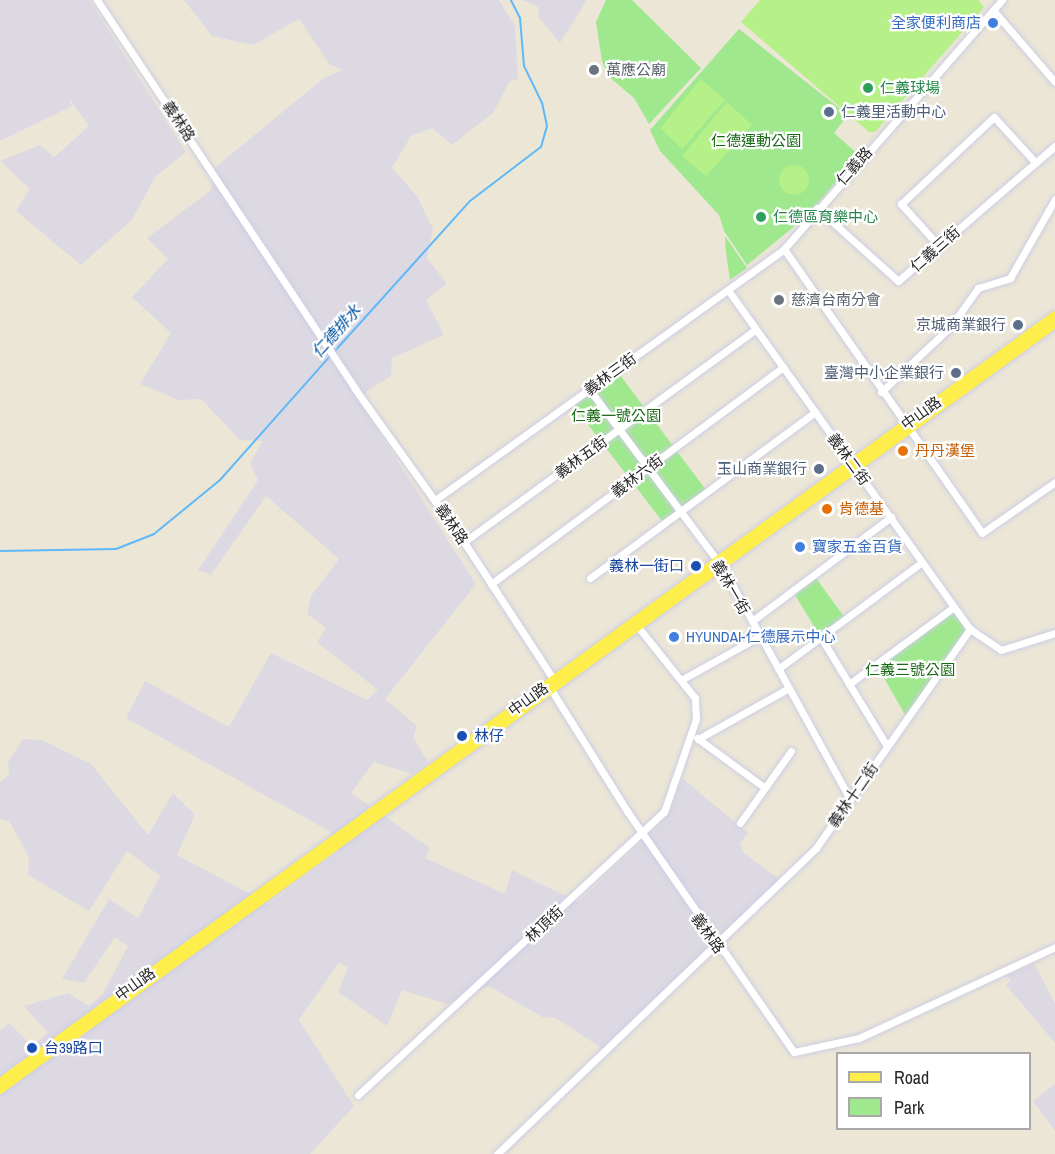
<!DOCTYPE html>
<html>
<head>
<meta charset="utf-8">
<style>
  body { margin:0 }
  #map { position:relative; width:1055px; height:1154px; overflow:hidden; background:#ece6d7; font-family:"Archivo Narrow","Noto Sans TC",sans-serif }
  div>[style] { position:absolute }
  .industrial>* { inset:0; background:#ddd9e3 }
  .green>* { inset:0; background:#9fe88e }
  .pitch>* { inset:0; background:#b5f188 }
  .round { border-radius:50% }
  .stream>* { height:2px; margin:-1px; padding:0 1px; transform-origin:1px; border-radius:1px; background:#5fb9f9 }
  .roads { filter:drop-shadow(0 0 2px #cdcde3) drop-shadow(0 0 2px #cdcde3) }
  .minor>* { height:7px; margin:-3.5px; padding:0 3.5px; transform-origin:3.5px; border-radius:3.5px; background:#fff }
  .major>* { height:8px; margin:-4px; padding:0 4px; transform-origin:4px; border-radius:4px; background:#fdee4b }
  .dots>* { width:16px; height:16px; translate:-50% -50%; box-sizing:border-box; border:3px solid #fff; border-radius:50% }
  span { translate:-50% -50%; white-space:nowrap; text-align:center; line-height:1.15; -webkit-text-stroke:4.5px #fff; paint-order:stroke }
  .shop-label { font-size:15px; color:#366cbe }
  .right { translate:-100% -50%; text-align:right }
  .left { translate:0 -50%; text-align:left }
  .worship-label { font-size:15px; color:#5b616d }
  .leisure-label { font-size:15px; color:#27864d }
  .service-label { font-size:15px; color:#4e5e75 }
  .street-label { font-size:15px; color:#282828 }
  .park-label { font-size:15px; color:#186913 }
  .food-label { font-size:15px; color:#c56008 }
  .transit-label { font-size:15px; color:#164399 }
  .water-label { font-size:16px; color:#0152a2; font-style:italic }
  .legend { position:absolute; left:836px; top:1052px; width:195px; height:78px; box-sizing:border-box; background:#fff; border:2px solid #a9a9a9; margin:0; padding:8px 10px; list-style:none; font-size:18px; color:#282828 }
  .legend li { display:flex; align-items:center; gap:12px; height:30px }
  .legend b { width:30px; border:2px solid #a9a9a9 }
</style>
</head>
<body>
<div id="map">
  <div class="industrial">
    <div style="clip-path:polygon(0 0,89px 0,186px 152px,155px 177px,132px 220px,81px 265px,16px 211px,30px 189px,0 161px,40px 145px,54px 157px,89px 126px,69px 98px,72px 106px,0 141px)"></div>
    <div style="clip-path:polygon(184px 0,499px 0,515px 26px,518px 79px,510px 81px,493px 113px,452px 145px,432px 128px,411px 136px,392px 168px,417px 196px,433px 229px,427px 258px,447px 284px,426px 300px,444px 335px,392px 358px,391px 376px,367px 391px,361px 404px,476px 584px,385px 699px,417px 726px,413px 737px,428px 762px,412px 774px,374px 762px,351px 793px,430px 848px,425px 858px,505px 894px,512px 870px,578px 902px,656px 828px,670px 811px,682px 778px,748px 833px,740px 843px,744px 853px,782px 881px,606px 1051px,556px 1018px,542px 1017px,489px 986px,447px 1004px,402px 990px,387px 1026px,338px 992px,348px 967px,339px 962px,299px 1020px,354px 1106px,310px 1154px,0 1154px,0 1031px,9px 1023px,32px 1046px,48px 1033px,24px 1006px,68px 993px,89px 1006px,102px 995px,128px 946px,115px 937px,84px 983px,62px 979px,109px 899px,138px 918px,160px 876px,127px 851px,89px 911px,28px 875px,29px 857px,9px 821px,0 819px,0 782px,9px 775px,8px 762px,23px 739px,42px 740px,91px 764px,148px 835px,173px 793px,195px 815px,177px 855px,269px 904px,339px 852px,331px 832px,126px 718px,145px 681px,229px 727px,271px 653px,367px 700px,378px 690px,317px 642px,326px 628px,307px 614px,311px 596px,339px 559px,266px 496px,211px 575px,198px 570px,258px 480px,250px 463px,263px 441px,240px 440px,201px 399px,179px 400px,140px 384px,171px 333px,132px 297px,168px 259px,147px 238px,211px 190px,212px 170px,324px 78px,343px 70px,329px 64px,299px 19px,253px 45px,212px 36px)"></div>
    <div style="clip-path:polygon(522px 0,587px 0,560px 43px,539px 18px,538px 7px)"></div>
    <div style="clip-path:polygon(1034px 964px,1055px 1003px,1055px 1043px,1006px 985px,1011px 980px,1006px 976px)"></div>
    <div style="clip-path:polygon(1055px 1084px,1055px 1131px,1033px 1101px)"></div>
  </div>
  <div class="green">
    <div style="clip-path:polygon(606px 0,632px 0,701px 68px,649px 124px,634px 98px,608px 76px,602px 61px,596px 22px)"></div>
    <div style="clip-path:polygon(739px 29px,848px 115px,834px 133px,859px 155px,807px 216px,747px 265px,724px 231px,719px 215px,660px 151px,650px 130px)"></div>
    <div style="clip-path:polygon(725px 236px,747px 268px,730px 280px,726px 253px)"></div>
    <div style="clip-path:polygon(617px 371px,706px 490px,662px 521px,573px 405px)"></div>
    <div style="clip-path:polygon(813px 574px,845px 618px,820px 636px,792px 590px)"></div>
    <div style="clip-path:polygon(954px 607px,970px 629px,907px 718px,876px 664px)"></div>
  </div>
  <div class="pitch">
    <div style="clip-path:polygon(760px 0,978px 0,984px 7px,875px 132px,869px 132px,741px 22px)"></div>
    <div style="clip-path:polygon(701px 79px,725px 100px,682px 149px,660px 128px)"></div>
    <div style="clip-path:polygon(727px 102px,752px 125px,706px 176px,682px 156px)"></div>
    <div class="round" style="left:779px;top:165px;width:30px;height:30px"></div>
  </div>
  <div class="stream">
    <div style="left:334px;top:352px;width:203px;rotate:-48deg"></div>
    <div style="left:470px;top:201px;width:89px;rotate:-37.3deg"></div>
    <div style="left:541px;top:147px;width:22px;rotate:-74deg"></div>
    <div style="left:547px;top:126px;width:24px;rotate:-102deg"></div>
    <div style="left:542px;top:103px;width:41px;rotate:-115.9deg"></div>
    <div style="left:524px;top:66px;width:48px;rotate:-94.8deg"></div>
    <div style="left:520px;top:18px;width:20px;rotate:-117deg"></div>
    <div style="left:0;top:551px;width:116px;rotate:-1deg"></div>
    <div style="left:116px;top:549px;width:41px;rotate:-21.5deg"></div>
    <div style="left:154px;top:534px;width:85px;rotate:-39.3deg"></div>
    <div style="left:220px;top:480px;width:166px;rotate:-48.4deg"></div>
  </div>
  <div class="roads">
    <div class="minor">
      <div style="left:97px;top:0;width:467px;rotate:56.4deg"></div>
      <div style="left:355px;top:389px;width:188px;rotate:54.5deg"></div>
      <div style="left:464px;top:542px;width:165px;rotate:56.9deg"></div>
      <div style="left:554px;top:680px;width:11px;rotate:100deg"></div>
      <div style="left:552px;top:691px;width:142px;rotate:58deg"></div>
      <div style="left:627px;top:811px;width:293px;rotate:55.3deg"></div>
      <div style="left:794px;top:1052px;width:66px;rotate:-12.2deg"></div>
      <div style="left:859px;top:1038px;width:216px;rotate:-24.9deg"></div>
      <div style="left:1002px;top:0;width:331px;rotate:131.2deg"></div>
      <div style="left:784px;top:249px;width:346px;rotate:55.1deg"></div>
      <div style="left:982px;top:533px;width:89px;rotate:-34.9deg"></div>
      <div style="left:993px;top:10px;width:95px;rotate:49.3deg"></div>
      <div style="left:817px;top:208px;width:109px;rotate:42deg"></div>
      <div style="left:898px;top:281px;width:207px;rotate:-40.7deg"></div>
      <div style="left:939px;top:246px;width:57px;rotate:-132.1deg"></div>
      <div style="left:901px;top:204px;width:127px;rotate:-43.1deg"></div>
      <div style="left:994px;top:117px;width:62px;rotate:47.6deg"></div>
      <div style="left:728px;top:290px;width:417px;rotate:54.5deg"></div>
      <div style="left:970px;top:629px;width:37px;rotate:34deg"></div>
      <div style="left:1001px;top:650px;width:57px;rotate:-17.5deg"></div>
      <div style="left:589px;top:389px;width:224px;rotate:53.2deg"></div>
      <div style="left:723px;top:568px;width:264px;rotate:61.2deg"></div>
      <div style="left:881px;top:392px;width:96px;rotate:-43.3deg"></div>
      <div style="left:951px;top:326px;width:47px;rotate:-54.6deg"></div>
      <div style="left:978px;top:288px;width:34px;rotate:-17deg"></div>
      <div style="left:1010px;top:278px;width:91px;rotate:-60.3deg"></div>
      <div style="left:435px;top:500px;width:430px;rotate:-35.7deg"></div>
      <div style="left:464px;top:542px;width:361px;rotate:-36.1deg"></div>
      <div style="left:590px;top:578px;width:280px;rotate:-36.4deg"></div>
      <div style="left:491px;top:584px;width:364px;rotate:-36.6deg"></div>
      <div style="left:752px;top:621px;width:174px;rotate:-36.8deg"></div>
      <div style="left:820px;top:636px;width:129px;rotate:58.7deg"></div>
      <div style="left:778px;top:669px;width:179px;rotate:-36.6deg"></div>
      <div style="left:681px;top:680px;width:90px;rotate:-29.1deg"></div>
      <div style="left:849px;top:684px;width:130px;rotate:-36.3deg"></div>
      <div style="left:697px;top:738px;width:84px;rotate:36.3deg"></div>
      <div style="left:698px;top:739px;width:104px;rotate:-29.3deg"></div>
      <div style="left:740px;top:823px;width:88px;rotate:-54.7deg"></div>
      <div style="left:358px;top:1095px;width:417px;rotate:-42.8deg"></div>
      <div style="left:664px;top:812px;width:98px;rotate:-71deg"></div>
      <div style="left:696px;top:719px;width:21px;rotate:-93deg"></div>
      <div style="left:695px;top:698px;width:96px;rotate:-128.7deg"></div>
      <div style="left:497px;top:1154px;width:442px;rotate:-43.8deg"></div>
      <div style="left:816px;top:848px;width:268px;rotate:-54.9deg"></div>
    </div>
    <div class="major">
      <div style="left:0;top:1082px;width:1304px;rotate:-36.02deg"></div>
      <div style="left:0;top:1090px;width:1304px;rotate:-35.98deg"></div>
    </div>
  </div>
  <div class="dots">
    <div style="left:993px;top:23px;background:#3f7fe0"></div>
    <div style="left:594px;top:70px;background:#6b7280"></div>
    <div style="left:868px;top:88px;background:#2e9e5b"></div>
    <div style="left:829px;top:112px;background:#5c6f8a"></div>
    <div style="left:761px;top:217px;background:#2e9e5b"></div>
    <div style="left:779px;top:300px;background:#6b7280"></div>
    <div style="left:1018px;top:325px;background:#5c6f8a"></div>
    <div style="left:956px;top:373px;background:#5c6f8a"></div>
    <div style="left:903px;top:451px;background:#e8710a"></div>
    <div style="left:819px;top:469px;background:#5c6f8a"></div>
    <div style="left:827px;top:509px;background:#e8710a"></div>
    <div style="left:800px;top:547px;background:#3f7fe0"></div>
    <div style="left:696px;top:566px;background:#1a4fb4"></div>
    <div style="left:674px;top:637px;background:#3f7fe0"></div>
    <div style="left:462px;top:736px;background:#1a4fb4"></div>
    <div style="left:32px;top:1048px;background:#1a4fb4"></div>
  </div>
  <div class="shop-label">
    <span class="right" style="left:981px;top:23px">全家便利商店</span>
    <span class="left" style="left:812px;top:547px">寶家五金百貨</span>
    <span class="left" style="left:686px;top:637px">HYUNDAI-仁德展示中心</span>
  </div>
  <div class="worship-label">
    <span class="left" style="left:606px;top:70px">萬應公廟</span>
    <span class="left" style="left:791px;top:300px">慈濟台南分會</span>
  </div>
  <div class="leisure-label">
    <span class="left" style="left:880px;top:88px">仁義球場</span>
    <span class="left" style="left:773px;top:217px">仁德區育樂中心</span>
  </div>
  <div class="service-label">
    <span class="left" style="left:841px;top:112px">仁義里活動中心</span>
    <span class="right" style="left:1006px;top:325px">京城商業銀行</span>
    <span class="right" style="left:944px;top:373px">臺灣中小企業銀行</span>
    <span class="right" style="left:807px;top:469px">玉山商業銀行</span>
  </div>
  <div class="street-label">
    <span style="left:179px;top:121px;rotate:56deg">義林路</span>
    <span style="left:854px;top:166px;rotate:-48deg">仁義路</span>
    <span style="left:935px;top:249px;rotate:-41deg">仁義三街</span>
    <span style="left:610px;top:374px;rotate:-36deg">義林三街</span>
    <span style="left:921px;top:413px;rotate:-36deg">中山路</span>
    <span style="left:581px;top:457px;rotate:-36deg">義林五街</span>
    <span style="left:849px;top:459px;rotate:54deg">義林二街</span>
    <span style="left:637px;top:476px;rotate:-37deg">義林六街</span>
    <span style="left:452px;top:524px;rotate:56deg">義林路</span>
    <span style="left:731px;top:587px;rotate:60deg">義林一街</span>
    <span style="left:528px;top:699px;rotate:-36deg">中山路</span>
    <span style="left:853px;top:795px;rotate:-55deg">義林十二街</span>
    <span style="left:544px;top:924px;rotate:-43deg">林頂街</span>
    <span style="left:708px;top:933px;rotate:55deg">義林路</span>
    <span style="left:135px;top:984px;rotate:-36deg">中山路</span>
  </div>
  <div class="park-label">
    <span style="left:756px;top:141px">仁德運動公園</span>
    <span style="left:616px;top:416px">仁義一號公園</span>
    <span style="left:910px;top:670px">仁義三號公園</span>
  </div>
  <div class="food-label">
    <span class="left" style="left:915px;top:451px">丹丹漢堡</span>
    <span class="left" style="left:839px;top:509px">肯德基</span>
  </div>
  <div class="transit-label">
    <span class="right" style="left:684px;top:566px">義林一街口</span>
    <span class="left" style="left:474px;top:736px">林仔</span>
    <span class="left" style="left:44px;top:1048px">台39路口</span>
  </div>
  <div class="water-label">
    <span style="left:336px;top:331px;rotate:-48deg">仁德排水</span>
  </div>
  <ul class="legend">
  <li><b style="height:8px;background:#fdee4b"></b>Road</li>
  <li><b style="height:16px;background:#9fe88e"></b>Park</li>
  </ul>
</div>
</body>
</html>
